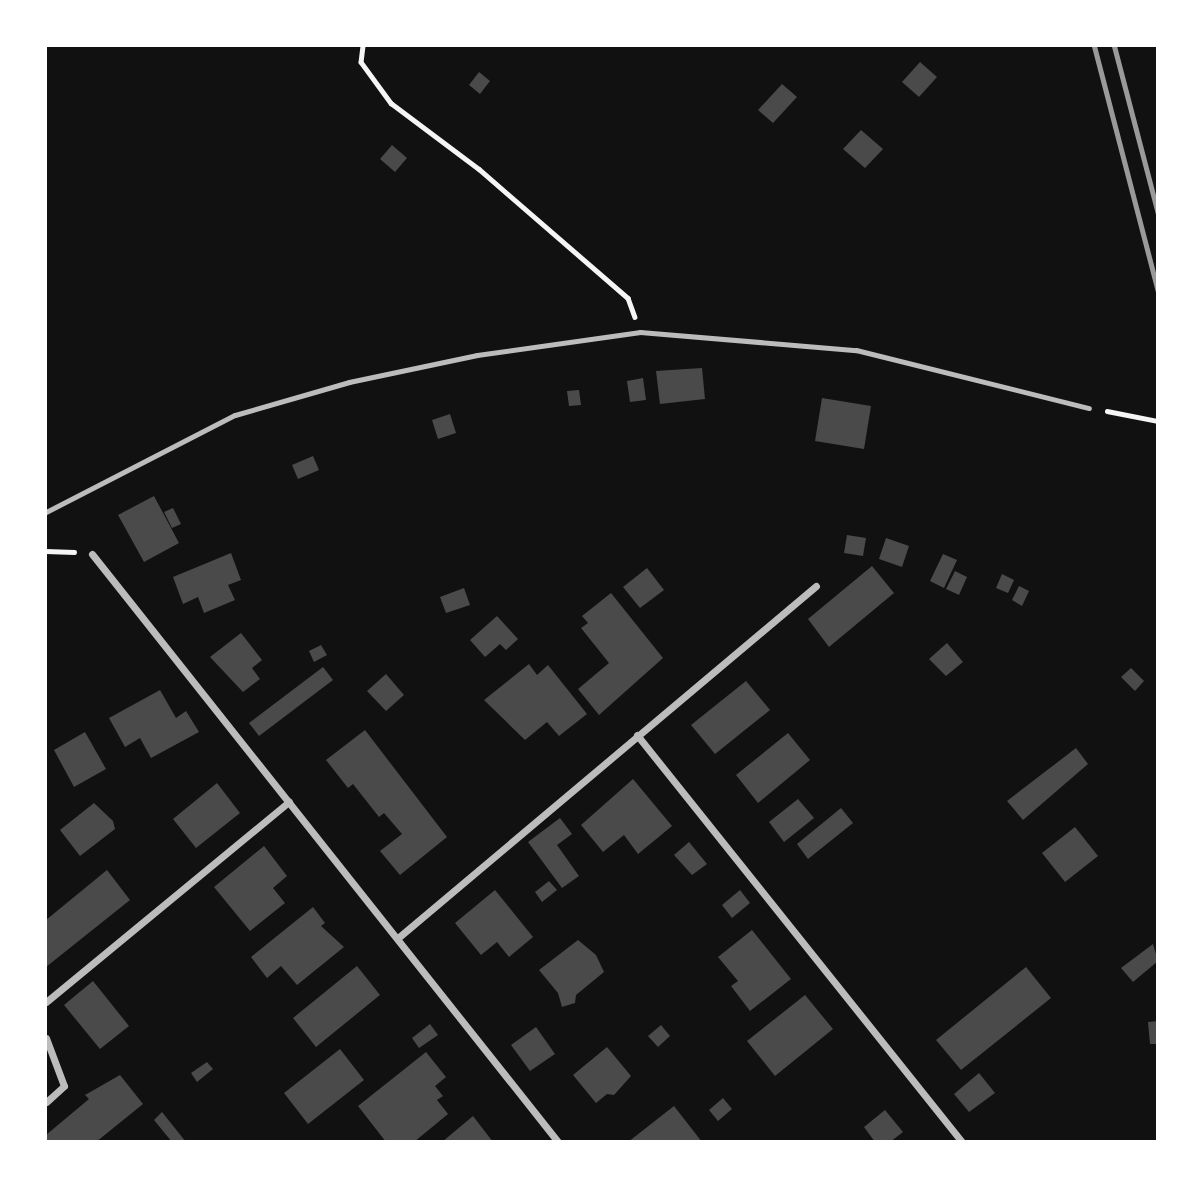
<!DOCTYPE html>
<html>
<head>
<meta charset="utf-8">
<style>
  body { margin:0 }
  #map { position:relative; width:1203px; height:1187px; overflow:hidden; background:#111; font-family:Signika,sans-serif }
  div>[style] { position:absolute }
  .building>* { inset:0; background:#4a4a4a }
  .path>* { height:4.5px; margin:-2.25px; padding:0 2.25px; transform-origin:2.25px; border-radius:2.25px; background:#f5f5f5 }
  .service>* { height:5px; margin:-2.5px; padding:0 2.5px; transform-origin:2.5px; border-radius:2.5px; background:#bcbcbc }
  .minor>* { height:7px; margin:-3.5px; padding:0 3.5px; transform-origin:3.5px; border-radius:3.5px; background:#bcbcbc }
  .rail>* { height:5px; margin:-2.5px; padding:0 2.5px; transform-origin:2.5px; border-radius:2.5px; background:#9a9a9a }
  span { translate:-50% -50%; white-space:nowrap; text-align:center; line-height:1.15; -webkit-text-stroke:5px #fff; paint-order:stroke }
  .frame { position:absolute; inset:0; border:47px solid #fff; pointer-events:none }
</style>
</head>
<body>
<div id="map">
  <div class="building">
    <div style="clip-path:polygon(920px 62px,937px 77px,919px 97px,902px 82px)"></div>
    <div style="clip-path:polygon(479px 72px,490px 81px,480px 94px,469px 85px)"></div>
    <div style="clip-path:polygon(782px 84px,797px 97px,773px 123px,758px 110px)"></div>
    <div style="clip-path:polygon(861px 130px,883px 149px,865px 168px,843px 149px)"></div>
    <div style="clip-path:polygon(392px 145px,407px 158px,395px 172px,380px 159px)"></div>
    <div style="clip-path:polygon(702px 368px,705px 399px,660px 404px,656px 371px)"></div>
    <div style="clip-path:polygon(643px 378px,646px 400px,630px 402px,627px 381px)"></div>
    <div style="clip-path:polygon(579px 390px,581px 405px,569px 406px,567px 391px)"></div>
    <div style="clip-path:polygon(822px 398px,871px 406px,864px 449px,815px 441px)"></div>
    <div style="clip-path:polygon(450px 414px,456px 433px,438px 439px,432px 420px)"></div>
    <div style="clip-path:polygon(313px 456px,319px 470px,298px 479px,292px 465px)"></div>
    <div style="clip-path:polygon(154px 496px,179px 543px,144px 562px,118px 515px)"></div>
    <div style="clip-path:polygon(173px 508px,181px 524px,172px 528px,164px 512px)"></div>
    <div style="clip-path:polygon(847px 535px,866px 538px,863px 556px,844px 553px)"></div>
    <div style="clip-path:polygon(886px 538px,909px 546px,902px 567px,879px 559px)"></div>
    <div style="clip-path:polygon(231px 553px,241px 580px,228px 585px,235px 600px,204px 613px,198px 597px,183px 604px,173px 577px)"></div>
    <div style="clip-path:polygon(943px 554px,957px 560px,944px 588px,930px 581px)"></div>
    <div style="clip-path:polygon(872px 566px,894px 593px,829px 647px,808px 619px)"></div>
    <div style="clip-path:polygon(647px 568px,664px 590px,640px 608px,623px 587px)"></div>
    <div style="clip-path:polygon(955px 571px,967px 577px,959px 595px,946px 589px)"></div>
    <div style="clip-path:polygon(1002px 574px,1014px 580px,1008px 593px,996px 588px)"></div>
    <div style="clip-path:polygon(1019px 586px,1029px 591px,1022px 606px,1012px 600px)"></div>
    <div style="clip-path:polygon(464px 588px,470px 605px,446px 613px,440px 597px)"></div>
    <div style="clip-path:polygon(611px 593px,663px 658px,599px 715px,578px 689px,609px 663px,581px 628px,588px 623px,582px 616px)"></div>
    <div style="clip-path:polygon(497px 616px,518px 639px,506px 650px,500px 644px,485px 657px,470px 640px)"></div>
    <div style="clip-path:polygon(241px 633px,262px 660px,252px 668px,260px 679px,243px 692px,210px 657px)"></div>
    <div style="clip-path:polygon(947px 643px,963px 662px,946px 676px,929px 659px)"></div>
    <div style="clip-path:polygon(321px 645px,327px 655px,314px 662px,309px 651px)"></div>
    <div style="clip-path:polygon(529px 664px,537px 675px,548px 665px,587px 714px,559px 736px,547px 722px,525px 740px,484px 700px)"></div>
    <div style="clip-path:polygon(323px 667px,333px 680px,259px 736px,249px 723px)"></div>
    <div style="clip-path:polygon(1131px 668px,1144px 681px,1135px 691px,1121px 677px)"></div>
    <div style="clip-path:polygon(386px 674px,404px 695px,386px 711px,367px 691px)"></div>
    <div style="clip-path:polygon(746px 681px,770px 710px,715px 754px,691px 725px)"></div>
    <div style="clip-path:polygon(160px 690px,176px 718px,186px 711px,199px 732px,151px 758px,140px 738px,125px 747px,109px 718px)"></div>
    <div style="clip-path:polygon(365px 730px,447px 837px,400px 875px,380px 851px,402px 834px,384px 813px,379px 817px,353px 784px,348px 788px,326px 760px)"></div>
    <div style="clip-path:polygon(85px 732px,106px 769px,74px 787px,54px 750px)"></div>
    <div style="clip-path:polygon(788px 733px,810px 760px,758px 803px,736px 775px)"></div>
    <div style="clip-path:polygon(1076px 748px,1088px 764px,1023px 820px,1007px 801px)"></div>
    <div style="clip-path:polygon(633px 779px,672px 826px,638px 854px,624px 835px,603px 852px,581px 825px)"></div>
    <div style="clip-path:polygon(217px 783px,240px 813px,196px 848px,173px 819px)"></div>
    <div style="clip-path:polygon(798px 799px,814px 818px,784px 842px,769px 822px)"></div>
    <div style="clip-path:polygon(94px 803px,113px 821px,115px 829px,80px 856px,60px 830px)"></div>
    <div style="clip-path:polygon(841px 808px,853px 823px,808px 859px,797px 844px)"></div>
    <div style="clip-path:polygon(560px 818px,572px 834px,557px 845px,579px 876px,562px 888px,528px 842px)"></div>
    <div style="clip-path:polygon(1075px 827px,1098px 856px,1065px 882px,1042px 853px)"></div>
    <div style="clip-path:polygon(689px 842px,707px 864px,692px 875px,674px 855px)"></div>
    <div style="clip-path:polygon(264px 846px,287px 876px,273px 888px,285px 903px,250px 931px,214px 887px)"></div>
    <div style="clip-path:polygon(107px 870px,130px 900px,46px 967px,46px 920px)"></div>
    <div style="clip-path:polygon(549px 881px,557px 890px,542px 902px,535px 892px)"></div>
    <div style="clip-path:polygon(495px 890px,533px 937px,509px 957px,497px 942px,481px 955px,455px 923px)"></div>
    <div style="clip-path:polygon(740px 890px,750px 903px,732px 918px,722px 905px)"></div>
    <div style="clip-path:polygon(313px 907px,325px 923px,321px 926px,344px 947px,297px 985px,281px 966px,267px 978px,251px 957px)"></div>
    <div style="clip-path:polygon(752px 930px,791px 979px,750px 1011px,731px 986px,738px 981px,718px 957px)"></div>
    <div style="clip-path:polygon(578px 940px,596px 955px,604px 972px,576px 995px,575px 1003px,562px 1007px,558px 993px,539px 970px)"></div>
    <div style="clip-path:polygon(1153px 944px,1158px 961px,1133px 982px,1121px 968px)"></div>
    <div style="clip-path:polygon(357px 966px,380px 995px,316px 1047px,293px 1018px)"></div>
    <div style="clip-path:polygon(1026px 967px,1051px 998px,961px 1070px,936px 1040px)"></div>
    <div style="clip-path:polygon(93px 981px,129px 1026px,100px 1049px,64px 1005px)"></div>
    <div style="clip-path:polygon(805px 995px,833px 1029px,775px 1076px,747px 1041px)"></div>
    <div style="clip-path:polygon(1158px 1021px,1158px 1044px,1150px 1044px,1148px 1022px)"></div>
    <div style="clip-path:polygon(430px 1024px,438px 1035px,419px 1048px,412px 1038px)"></div>
    <div style="clip-path:polygon(661px 1025px,670px 1036px,658px 1047px,648px 1036px)"></div>
    <div style="clip-path:polygon(536px 1027px,555px 1054px,530px 1071px,511px 1045px)"></div>
    <div style="clip-path:polygon(607px 1047px,631px 1076px,614px 1095px,607px 1094px,596px 1103px,573px 1075px)"></div>
    <div style="clip-path:polygon(340px 1049px,364px 1080px,308px 1124px,284px 1093px)"></div>
    <div style="clip-path:polygon(426px 1052px,446px 1077px,435px 1086px,443px 1096px,437px 1100px,448px 1114px,414px 1142px,386px 1142px,358px 1106px)"></div>
    <div style="clip-path:polygon(207px 1062px,213px 1069px,197px 1082px,191px 1073px)"></div>
    <div style="clip-path:polygon(979px 1073px,995px 1093px,969px 1112px,954px 1094px)"></div>
    <div style="clip-path:polygon(120px 1075px,143px 1104px,96px 1142px,46px 1142px,46px 1135px,89px 1099px,85px 1095px)"></div>
    <div style="clip-path:polygon(723px 1098px,732px 1109px,718px 1121px,709px 1110px)"></div>
    <div style="clip-path:polygon(674px 1106px,702px 1142px,628px 1142px)"></div>
    <div style="clip-path:polygon(885px 1110px,903px 1132px,890px 1142px,875px 1142px,864px 1127px)"></div>
    <div style="clip-path:polygon(162px 1112px,186px 1142px,172px 1142px,154px 1120px)"></div>
    <div style="clip-path:polygon(473px 1116px,493px 1142px,442px 1142px)"></div>
  </div>
  <div class="path">
    <div style="left:363px;top:46px;width:16px;rotate:97deg"></div>
    <div style="left:361px;top:62px;width:51px;rotate:53.8deg"></div>
    <div style="left:391px;top:103px;width:110px;rotate:36.9deg"></div>
    <div style="left:479px;top:169px;width:197px;rotate:40.9deg"></div>
    <div style="left:628px;top:298px;width:20px;rotate:70deg"></div>
    <div style="left:1107px;top:411px;width:52px;rotate:11.1deg"></div>
    <div style="left:46px;top:551px;width:28px;rotate:2deg"></div>
  </div>
  <div class="service">
    <div style="left:46px;top:512px;width:212px;rotate:-27.2deg"></div>
    <div style="left:235px;top:415px;width:119px;rotate:-16.1deg"></div>
    <div style="left:349px;top:382px;width:131px;rotate:-11.9deg"></div>
    <div style="left:477px;top:355px;width:165px;rotate:-8deg"></div>
    <div style="left:640px;top:332px;width:217px;rotate:4.8deg"></div>
    <div style="left:856px;top:350px;width:240px;rotate:14deg"></div>
  </div>
  <div class="minor">
    <div style="left:92px;top:554px;width:750px;rotate:51.6deg"></div>
    <div style="left:637px;top:735px;width:521px;rotate:51.39deg"></div>
    <div style="left:399px;top:937px;width:545px;rotate:-40.09deg"></div>
    <div style="left:46px;top:1002px;width:315px;rotate:-39.5deg"></div>
    <div style="left:46px;top:1038px;width:51px;rotate:69.4deg"></div>
    <div style="left:64px;top:1086px;width:24px;rotate:138deg"></div>
  </div>
  <div class="rail">
    <div style="left:1094px;top:46px;width:254px;rotate:75.4deg"></div>
    <div style="left:1114px;top:46px;width:174px;rotate:75.3deg"></div>
  </div>
  <div class="frame"></div>
</div>
</body>
</html>
